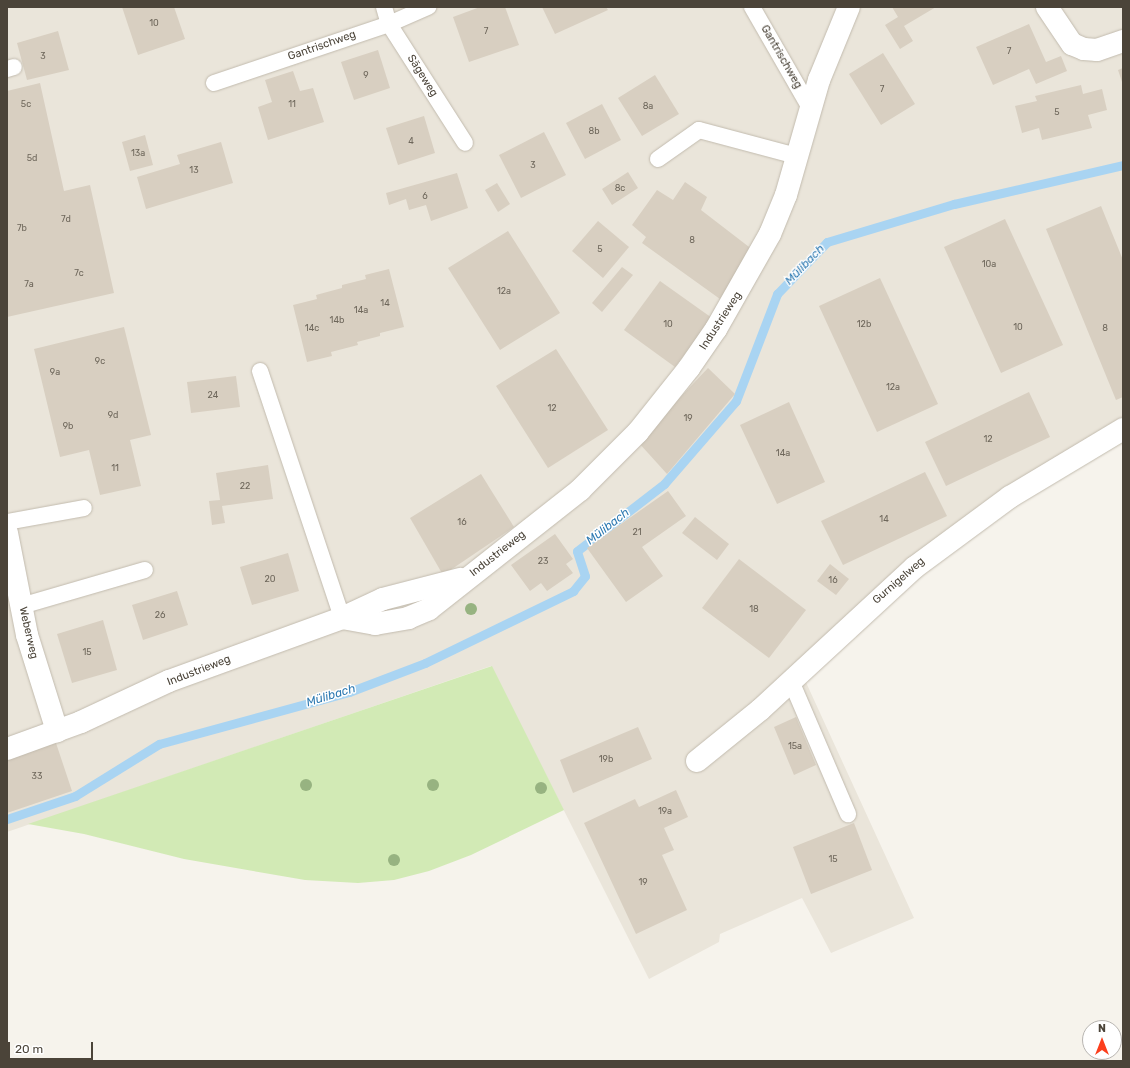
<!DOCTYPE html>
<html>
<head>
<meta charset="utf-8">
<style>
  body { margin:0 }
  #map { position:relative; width:1130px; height:1068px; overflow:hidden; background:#f6f3ec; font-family:Rubik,sans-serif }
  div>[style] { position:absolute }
  .residential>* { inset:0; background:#eae5da }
  .green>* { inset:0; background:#d2eab5 }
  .stream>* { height:9px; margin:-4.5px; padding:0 4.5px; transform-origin:4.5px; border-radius:4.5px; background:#a9d4f2 }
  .building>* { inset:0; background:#d8cfc1 }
  .roads { filter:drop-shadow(0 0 1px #c2bbae) drop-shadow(0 0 1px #c2bbae) }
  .lane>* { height:16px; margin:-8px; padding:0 8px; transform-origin:8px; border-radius:8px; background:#fff }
  .street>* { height:22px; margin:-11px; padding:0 11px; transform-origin:11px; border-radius:11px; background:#fff }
  .trees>* { width:12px; height:12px; margin:-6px; border-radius:50%; background:#97b381 }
  span { translate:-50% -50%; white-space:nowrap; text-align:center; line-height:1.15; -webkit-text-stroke:3px #fff; paint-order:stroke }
  .number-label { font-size:9px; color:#6e675b }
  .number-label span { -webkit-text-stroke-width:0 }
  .street-label { font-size:11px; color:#4b4439 }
  .water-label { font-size:12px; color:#2e7ab2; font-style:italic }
  .frame { position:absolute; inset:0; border:8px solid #4b4439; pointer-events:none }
  .north { position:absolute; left:1082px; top:1020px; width:40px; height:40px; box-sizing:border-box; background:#fff; border:1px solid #b7b4b0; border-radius:50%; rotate:0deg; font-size:11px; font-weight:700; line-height:16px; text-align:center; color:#4b4439 }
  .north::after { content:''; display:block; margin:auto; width:14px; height:18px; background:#fc3f1d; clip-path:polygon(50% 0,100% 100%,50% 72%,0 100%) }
  .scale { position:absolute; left:8px; top:1042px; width:85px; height:18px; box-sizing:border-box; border:2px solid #4b4439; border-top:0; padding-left:5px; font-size:12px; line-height:14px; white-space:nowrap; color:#4b4439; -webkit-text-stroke:3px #fff; paint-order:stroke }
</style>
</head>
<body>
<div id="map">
  <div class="residential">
    <div style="clip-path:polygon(7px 7px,1123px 7px,1123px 440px,961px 531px,804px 678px,914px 918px,831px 953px,802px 898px,720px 934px,719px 942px,649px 979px,491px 666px,7px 832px)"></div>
  </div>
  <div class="green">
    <div style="clip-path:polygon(492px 666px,564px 810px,471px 855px,429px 871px,394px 880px,358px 883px,305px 880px,184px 859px,84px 834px,28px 824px)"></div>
  </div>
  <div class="stream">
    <div style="left:7px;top:819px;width:72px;rotate:-18.7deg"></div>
    <div style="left:75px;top:796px;width:99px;rotate:-31.8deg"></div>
    <div style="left:159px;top:744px;width:197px;rotate:-15.3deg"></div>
    <div style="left:349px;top:692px;width:81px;rotate:-20.9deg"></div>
    <div style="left:425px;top:663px;width:165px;rotate:-25.9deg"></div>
    <div style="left:573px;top:591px;width:19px;rotate:-51deg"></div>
    <div style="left:585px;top:576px;width:26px;rotate:-108deg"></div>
    <div style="left:577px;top:551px;width:110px;rotate:-37.6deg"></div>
    <div style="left:664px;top:484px;width:110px;rotate:-49.1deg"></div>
    <div style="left:736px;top:401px;width:115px;rotate:-69deg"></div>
    <div style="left:777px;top:294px;width:72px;rotate:-46.1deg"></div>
    <div style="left:827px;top:242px;width:133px;rotate:-16.7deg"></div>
    <div style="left:954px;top:204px;width:173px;rotate:-13deg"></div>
  </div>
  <div class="building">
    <div style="clip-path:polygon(122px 7px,174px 7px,185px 39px,138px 55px)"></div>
    <div style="clip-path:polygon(480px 7px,505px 7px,519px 45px,469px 62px,453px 17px)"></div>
    <div style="clip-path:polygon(542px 7px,606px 7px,608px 10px,555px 34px)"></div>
    <div style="clip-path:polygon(892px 7px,936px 7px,904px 26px,913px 41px,900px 49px,885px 25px,898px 17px)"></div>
    <div style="clip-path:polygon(1029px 24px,1046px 62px,1061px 56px,1067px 71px,1036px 84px,1029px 69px,993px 85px,976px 47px)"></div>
    <div style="clip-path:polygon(58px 31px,69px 70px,27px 80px,17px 43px)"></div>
    <div style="clip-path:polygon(378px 50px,390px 88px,354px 100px,341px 62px)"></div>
    <div style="clip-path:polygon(883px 53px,915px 104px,881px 125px,849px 74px)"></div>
    <div style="clip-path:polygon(1123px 68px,1123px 85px,1118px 70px)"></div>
    <div style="clip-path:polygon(293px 71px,300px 91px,313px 88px,324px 122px,268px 140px,258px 107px,272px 102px,265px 80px)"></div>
    <div style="clip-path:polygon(655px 75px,679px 114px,642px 136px,618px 98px)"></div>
    <div style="clip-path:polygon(40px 83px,64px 191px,90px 185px,114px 293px,7px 317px,7px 91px)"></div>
    <div style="clip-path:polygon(1081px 85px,1083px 94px,1102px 89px,1107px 110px,1088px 115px,1092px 128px,1042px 140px,1039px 128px,1022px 133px,1015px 106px,1037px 101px,1035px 96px)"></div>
    <div style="clip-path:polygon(602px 104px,621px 140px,585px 159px,566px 123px)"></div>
    <div style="clip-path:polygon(424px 116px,435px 153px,398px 165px,386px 128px)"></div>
    <div style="clip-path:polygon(544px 132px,566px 175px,521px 198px,499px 155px)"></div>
    <div style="clip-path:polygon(145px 135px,153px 165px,130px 171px,122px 142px)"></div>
    <div style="clip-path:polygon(221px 142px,233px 183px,146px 209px,137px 177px,180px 164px,177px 155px)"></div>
    <div style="clip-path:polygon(628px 172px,638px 188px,612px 205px,602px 189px)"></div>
    <div style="clip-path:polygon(457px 173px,468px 208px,431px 221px,426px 205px,409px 210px,406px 199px,389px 205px,386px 193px)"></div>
    <div style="clip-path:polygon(685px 182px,707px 197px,701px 210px,753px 250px,720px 299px,642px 243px,646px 237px,632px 225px,657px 190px,673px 200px)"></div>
    <div style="clip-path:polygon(497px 183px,510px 204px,498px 212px,485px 190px)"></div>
    <div style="clip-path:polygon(1101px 206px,1123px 260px,1123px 397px,1116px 400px,1046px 229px)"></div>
    <div style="clip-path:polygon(1005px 219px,1063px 345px,1001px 373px,944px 247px)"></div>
    <div style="clip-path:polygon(598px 221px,629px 247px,603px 278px,572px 251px)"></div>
    <div style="clip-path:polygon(508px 231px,560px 313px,500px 350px,448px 268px)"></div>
    <div style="clip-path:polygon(622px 267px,633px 275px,602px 312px,592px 303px)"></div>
    <div style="clip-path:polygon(389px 269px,404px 327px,380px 333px,380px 336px,357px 342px,358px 345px,331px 352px,332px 356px,307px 362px,293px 305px,317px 299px,316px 295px,342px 288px,342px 285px,366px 279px,365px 275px)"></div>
    <div style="clip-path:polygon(880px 278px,938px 404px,877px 432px,819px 306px)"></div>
    <div style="clip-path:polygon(660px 281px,712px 318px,675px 367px,624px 330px)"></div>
    <div style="clip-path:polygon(124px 327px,151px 435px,130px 440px,141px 486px,100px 495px,89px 450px,60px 457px,34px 349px)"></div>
    <div style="clip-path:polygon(556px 349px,608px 430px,548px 468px,496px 386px)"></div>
    <div style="clip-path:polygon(708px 368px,735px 394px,667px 474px,638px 442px)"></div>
    <div style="clip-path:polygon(236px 376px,240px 407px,191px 413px,187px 382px)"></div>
    <div style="clip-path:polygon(1029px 392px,1050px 437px,946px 486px,925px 442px)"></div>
    <div style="clip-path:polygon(789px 402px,825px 482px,777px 504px,740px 425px)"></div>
    <div style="clip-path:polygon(268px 465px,273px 499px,222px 506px,225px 523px,212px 525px,209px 501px,220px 500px,216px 473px)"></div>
    <div style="clip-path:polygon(925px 472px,947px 516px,843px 565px,821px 521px)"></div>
    <div style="clip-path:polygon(481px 474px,514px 527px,443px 575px,410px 518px)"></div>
    <div style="clip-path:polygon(668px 491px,686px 516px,642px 547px,663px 576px,626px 602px,587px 548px)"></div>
    <div style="clip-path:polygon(695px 517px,729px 544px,717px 560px,682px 533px)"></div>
    <div style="clip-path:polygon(555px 534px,573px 559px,566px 564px,573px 573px,547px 591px,541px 583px,530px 591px,511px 565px)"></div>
    <div style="clip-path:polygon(288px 553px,299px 591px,252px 605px,240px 567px)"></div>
    <div style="clip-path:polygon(739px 559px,806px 610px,769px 658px,702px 608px)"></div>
    <div style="clip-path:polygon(830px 564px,849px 579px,836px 595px,817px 581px)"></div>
    <div style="clip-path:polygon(177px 591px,188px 625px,143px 640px,132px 605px)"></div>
    <div style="clip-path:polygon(103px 620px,117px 670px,72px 683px,57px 634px)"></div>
    <div style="clip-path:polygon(796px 717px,816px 765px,794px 775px,774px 727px)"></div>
    <div style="clip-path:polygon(638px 727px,652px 759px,573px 793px,560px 760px)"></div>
    <div style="clip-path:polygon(56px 743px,72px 791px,7px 813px,7px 760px)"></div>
    <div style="clip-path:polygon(676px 790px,688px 817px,664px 828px,674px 850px,662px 855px,687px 910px,636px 934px,584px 823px,635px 799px,639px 807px)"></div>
    <div style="clip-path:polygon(854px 823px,872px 870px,811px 894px,793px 847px)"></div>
  </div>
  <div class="roads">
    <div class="lane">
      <div style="left:384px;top:7px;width:18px;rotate:74deg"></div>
      <div style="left:389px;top:24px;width:141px;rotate:57.4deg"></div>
      <div style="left:752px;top:7px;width:116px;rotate:60.1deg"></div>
      <div style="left:7px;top:69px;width:7px;rotate:-16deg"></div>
      <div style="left:214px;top:83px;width:185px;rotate:-18.6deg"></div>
      <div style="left:389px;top:24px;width:43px;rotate:-23.6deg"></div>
      <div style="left:658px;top:159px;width:50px;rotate:-35.3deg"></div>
      <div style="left:699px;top:130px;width:101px;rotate:14.9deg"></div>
      <div style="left:260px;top:371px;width:260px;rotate:71.6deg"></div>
      <div style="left:7px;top:522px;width:78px;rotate:-10.3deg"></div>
      <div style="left:21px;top:606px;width:129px;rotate:-16.2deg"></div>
      <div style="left:791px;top:681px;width:145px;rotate:66.8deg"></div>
    </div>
    <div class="street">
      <div style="left:1047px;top:7px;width:45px;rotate:56deg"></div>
      <div style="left:1072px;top:44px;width:13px;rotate:23deg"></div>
      <div style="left:1084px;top:49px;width:13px;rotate:4deg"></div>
      <div style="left:1097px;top:50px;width:28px;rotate:-19deg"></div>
      <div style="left:7px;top:533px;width:104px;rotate:78.9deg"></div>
      <div style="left:27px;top:635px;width:101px;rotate:72.6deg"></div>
      <div style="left:342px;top:618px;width:34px;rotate:10deg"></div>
      <div style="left:375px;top:624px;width:34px;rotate:-10deg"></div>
      <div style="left:408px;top:618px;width:23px;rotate:-23deg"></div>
      <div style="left:429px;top:609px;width:192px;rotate:-38.2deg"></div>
      <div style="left:580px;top:490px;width:82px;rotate:-45deg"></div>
      <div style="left:638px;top:432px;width:82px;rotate:-51.4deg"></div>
      <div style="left:689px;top:368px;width:47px;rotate:-55.3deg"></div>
      <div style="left:716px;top:329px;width:109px;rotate:-60.4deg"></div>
      <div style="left:770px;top:234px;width:42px;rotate:-67.7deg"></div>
      <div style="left:786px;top:195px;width:120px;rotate:-74deg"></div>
      <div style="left:819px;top:80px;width:79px;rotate:-67.7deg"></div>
      <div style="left:7px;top:749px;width:79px;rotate:-20deg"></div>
      <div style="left:81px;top:722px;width:97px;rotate:-25deg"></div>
      <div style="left:169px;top:681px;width:184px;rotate:-20deg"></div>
      <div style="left:342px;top:618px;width:45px;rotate:-24.9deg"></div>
      <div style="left:383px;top:599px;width:80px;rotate:-14.6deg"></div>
      <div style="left:697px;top:761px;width:81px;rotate:-39deg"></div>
      <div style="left:760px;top:710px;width:211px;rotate:-42.7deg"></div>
      <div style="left:915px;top:567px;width:118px;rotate:-36.4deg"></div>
      <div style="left:1010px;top:497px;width:132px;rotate:-31deg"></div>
    </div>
  </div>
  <div class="trees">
    <div style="left:471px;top:609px"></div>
    <div style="left:306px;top:785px"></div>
    <div style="left:433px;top:785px"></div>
    <div style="left:541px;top:788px"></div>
    <div style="left:394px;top:860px"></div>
  </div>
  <div class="number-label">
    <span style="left:154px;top:23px">10</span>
    <span style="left:486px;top:31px">7</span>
    <span style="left:1009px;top:51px">7</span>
    <span style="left:43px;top:56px">3</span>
    <span style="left:366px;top:75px">9</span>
    <span style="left:882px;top:89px">7</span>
    <span style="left:26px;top:104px">5c</span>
    <span style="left:292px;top:104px">11</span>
    <span style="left:648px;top:106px">8a</span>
    <span style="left:1057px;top:112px">5</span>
    <span style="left:594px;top:131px">8b</span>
    <span style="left:411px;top:141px">4</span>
    <span style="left:138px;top:153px">13a</span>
    <span style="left:32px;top:158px">5d</span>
    <span style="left:533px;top:165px">3</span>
    <span style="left:194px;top:170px">13</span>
    <span style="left:620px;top:188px">8c</span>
    <span style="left:425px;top:196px">6</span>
    <span style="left:66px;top:219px">7d</span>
    <span style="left:22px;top:228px">7b</span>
    <span style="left:692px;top:240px">8</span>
    <span style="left:600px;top:249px">5</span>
    <span style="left:989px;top:264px">10a</span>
    <span style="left:79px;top:273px">7c</span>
    <span style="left:29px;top:284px">7a</span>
    <span style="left:504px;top:291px">12a</span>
    <span style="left:385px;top:303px">14</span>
    <span style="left:361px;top:310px">14a</span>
    <span style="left:337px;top:320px">14b</span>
    <span style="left:668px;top:324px">10</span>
    <span style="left:864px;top:324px">12b</span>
    <span style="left:1018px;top:327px">10</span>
    <span style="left:312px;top:328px">14c</span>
    <span style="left:1105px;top:328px">8</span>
    <span style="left:100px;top:361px">9c</span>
    <span style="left:55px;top:372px">9a</span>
    <span style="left:893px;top:387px">12a</span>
    <span style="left:213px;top:395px">24</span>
    <span style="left:552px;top:408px">12</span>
    <span style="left:113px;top:415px">9d</span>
    <span style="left:688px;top:418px">19</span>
    <span style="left:68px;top:426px">9b</span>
    <span style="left:988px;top:439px">12</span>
    <span style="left:783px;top:453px">14a</span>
    <span style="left:115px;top:468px">11</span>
    <span style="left:245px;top:486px">22</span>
    <span style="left:884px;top:519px">14</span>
    <span style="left:462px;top:522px">16</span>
    <span style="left:637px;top:532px">21</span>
    <span style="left:543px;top:561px">23</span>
    <span style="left:270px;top:579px">20</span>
    <span style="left:833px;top:580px">16</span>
    <span style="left:754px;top:609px">18</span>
    <span style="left:160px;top:615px">26</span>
    <span style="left:87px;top:652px">15</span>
    <span style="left:795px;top:746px">15a</span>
    <span style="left:606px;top:759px">19b</span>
    <span style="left:37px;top:776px">33</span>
    <span style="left:665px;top:811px">19a</span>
    <span style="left:833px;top:859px">15</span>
    <span style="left:643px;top:882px">19</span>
  </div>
  <div class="street-label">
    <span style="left:322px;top:46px;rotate:-19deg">Gantrischweg</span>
    <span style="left:781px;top:57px;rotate:60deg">Gantrischweg</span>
    <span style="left:422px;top:76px;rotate:58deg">Sägeweg</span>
    <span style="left:721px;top:321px;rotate:-57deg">Industrieweg</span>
    <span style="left:498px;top:554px;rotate:-38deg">Industrieweg</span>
    <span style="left:899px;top:581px;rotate:-41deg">Gurnigelweg</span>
    <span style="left:28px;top:633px;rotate:77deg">Weberweg</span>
    <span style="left:199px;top:671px;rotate:-21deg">Industrieweg</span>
  </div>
  <div class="water-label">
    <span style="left:805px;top:265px;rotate:-46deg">Mülibach</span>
    <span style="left:608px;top:527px;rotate:-38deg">Mülibach</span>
    <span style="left:331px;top:696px;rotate:-17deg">Mülibach</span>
  </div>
  <div class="frame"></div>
  <div class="north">N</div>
  <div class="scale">20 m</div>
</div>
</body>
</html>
